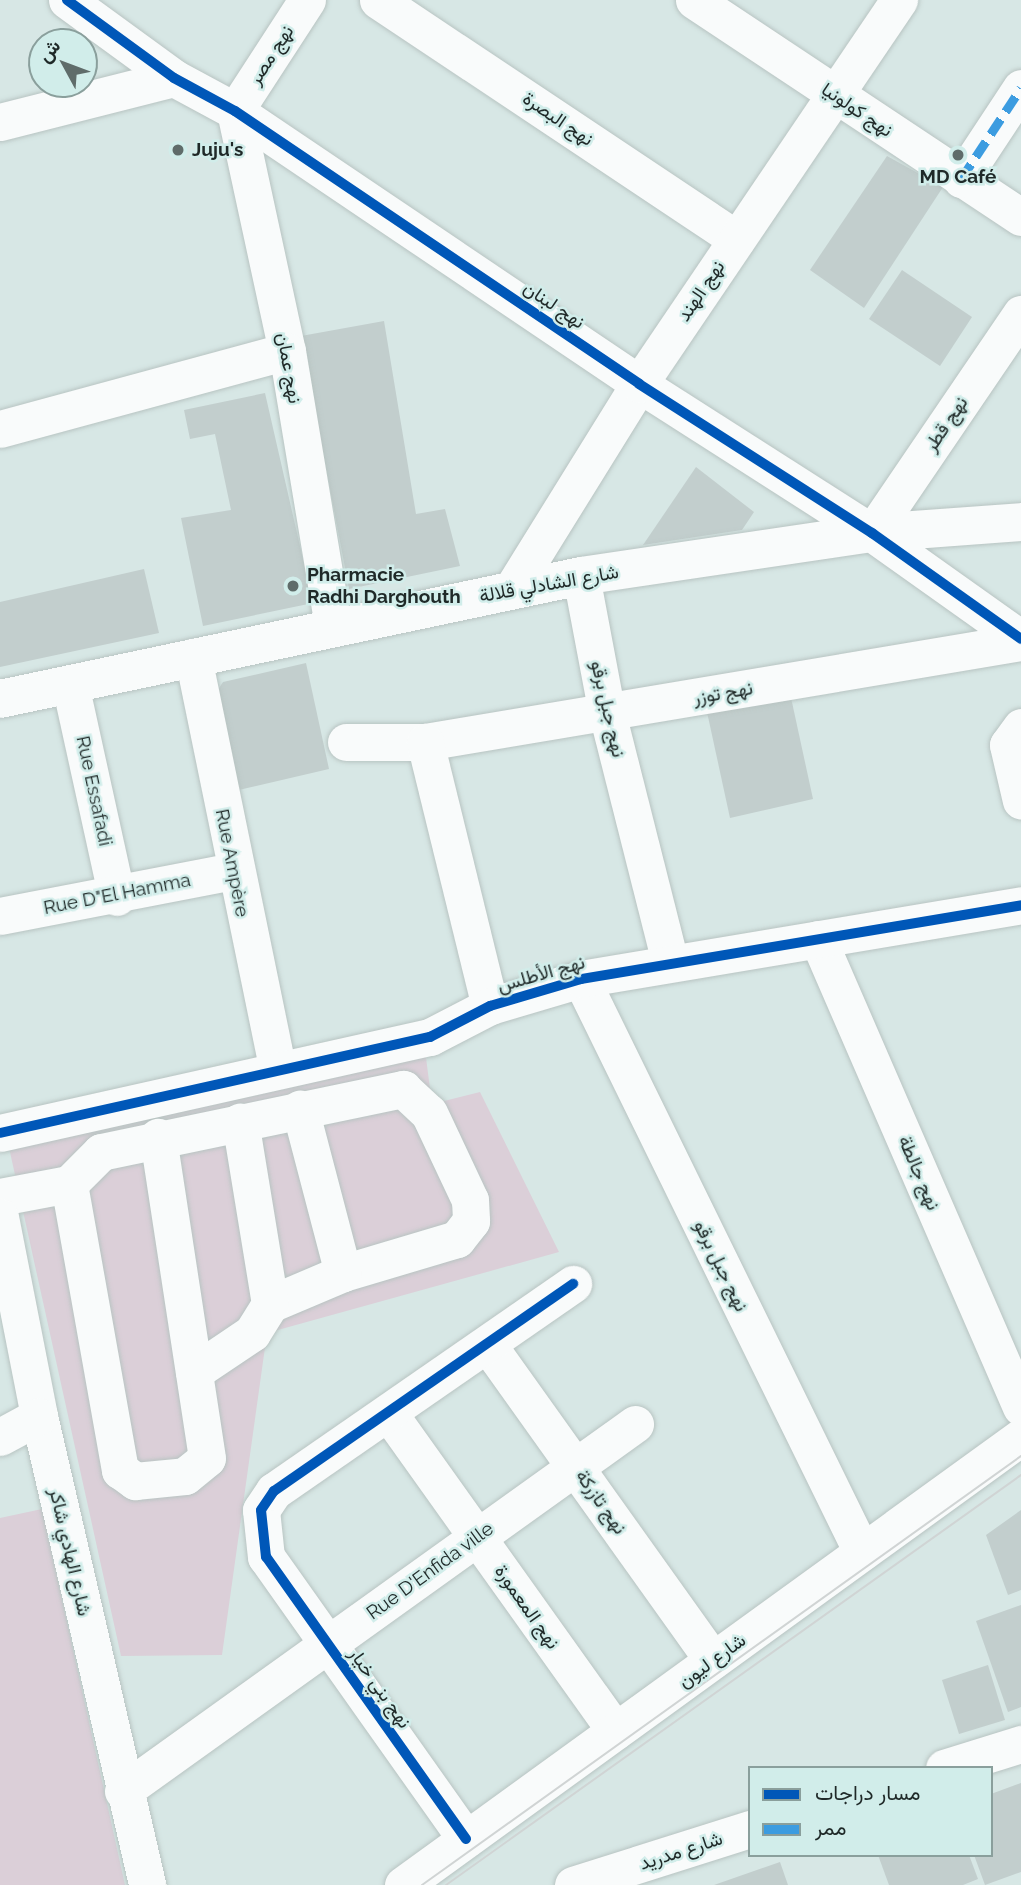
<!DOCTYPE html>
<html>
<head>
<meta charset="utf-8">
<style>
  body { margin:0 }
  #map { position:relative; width:1021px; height:1885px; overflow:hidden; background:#d7e7e5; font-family:Raleway,Vazirmatn,sans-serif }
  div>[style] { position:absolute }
  .green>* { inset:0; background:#dbcfd8 }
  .building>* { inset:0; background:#c2cecd }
  .roads { filter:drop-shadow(0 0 2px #b8c4c2) drop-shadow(0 0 2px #b8c4c2) }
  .minor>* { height:37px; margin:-18.5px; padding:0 18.5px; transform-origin:18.5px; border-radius:18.5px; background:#f9fbfb }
  .major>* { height:38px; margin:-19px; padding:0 19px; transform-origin:19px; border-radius:19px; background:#f9fbfb }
  .tram>* { height:2px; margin:-1px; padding:0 1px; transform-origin:1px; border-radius:1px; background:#d0d4d4 }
  .quiet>* { height:9px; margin-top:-4.5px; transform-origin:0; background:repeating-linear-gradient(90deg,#3c9ce0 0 18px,transparent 0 27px) }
  .cycleway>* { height:10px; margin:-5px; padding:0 5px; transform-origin:5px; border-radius:5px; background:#0057b8 }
  .dots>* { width:19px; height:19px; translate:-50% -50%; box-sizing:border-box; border:4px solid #d1edea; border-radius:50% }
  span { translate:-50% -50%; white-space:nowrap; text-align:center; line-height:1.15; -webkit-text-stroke:5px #d1edea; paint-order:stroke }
  .street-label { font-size:19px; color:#1f2928 }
  .poi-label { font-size:19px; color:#1f2928; font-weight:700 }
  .left { translate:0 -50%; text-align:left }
  .legend { position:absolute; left:748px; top:1766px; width:245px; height:91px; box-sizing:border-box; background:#d1edea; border:2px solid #8a9f9c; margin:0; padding:9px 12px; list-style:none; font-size:21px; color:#1f2928 }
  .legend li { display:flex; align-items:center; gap:14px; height:35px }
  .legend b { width:35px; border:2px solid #8a9f9c }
  .north { position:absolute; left:28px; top:28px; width:70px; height:70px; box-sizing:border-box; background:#d1edea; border:2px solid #8a9f9c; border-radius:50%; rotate:311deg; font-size:19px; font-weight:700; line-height:28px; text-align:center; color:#1f2928 }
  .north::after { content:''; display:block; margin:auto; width:24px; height:32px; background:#5f6c6a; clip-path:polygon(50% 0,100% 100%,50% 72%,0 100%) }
</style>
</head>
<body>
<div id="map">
  <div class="green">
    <div style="clip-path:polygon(425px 1050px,432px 1104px,480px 1092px,559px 1252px,267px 1333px,222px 1655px,121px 1656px,8px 1143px)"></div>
    <div style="clip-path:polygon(42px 1509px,125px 1885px,0 1885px,0 1518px)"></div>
  </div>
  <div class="building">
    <div style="clip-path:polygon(887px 156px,943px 187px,864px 308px,810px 270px)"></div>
    <div style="clip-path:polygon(902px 270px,972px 317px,940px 366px,869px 319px)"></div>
    <div style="clip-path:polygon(384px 321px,416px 514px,445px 509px,460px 566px,349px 589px,301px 336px)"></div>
    <div style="clip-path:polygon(265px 393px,313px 603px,203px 626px,181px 518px,231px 510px,215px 434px,190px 439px,184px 410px)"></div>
    <div style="clip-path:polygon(696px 467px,754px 512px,742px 530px,643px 545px)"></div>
    <div style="clip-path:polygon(144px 569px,159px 633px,0 667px,0 602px)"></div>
    <div style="clip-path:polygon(306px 663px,329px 769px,230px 792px,212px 699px,223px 682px)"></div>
    <div style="clip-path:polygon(790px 693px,813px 799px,730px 818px,707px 712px)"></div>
    <div style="clip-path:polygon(1021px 1510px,1021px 1590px,1008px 1595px,986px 1535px)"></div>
    <div style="clip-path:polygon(1021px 1605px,1021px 1707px,1008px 1712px,976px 1621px)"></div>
    <div style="clip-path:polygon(988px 1665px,1005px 1720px,959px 1734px,942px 1680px)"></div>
    <div style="clip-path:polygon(1021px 1783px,1021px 1872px,985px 1885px,974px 1855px,991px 1855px,991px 1794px)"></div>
    <div style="clip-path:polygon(878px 1855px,969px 1855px,978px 1879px,963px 1885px,889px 1885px)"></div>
    <div style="clip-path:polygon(780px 1862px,788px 1885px,714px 1885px)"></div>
  </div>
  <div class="roads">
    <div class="minor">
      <div style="left:67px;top:0;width:132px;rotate:36.1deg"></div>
      <div style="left:174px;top:78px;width:69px;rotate:28.4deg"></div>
      <div style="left:235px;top:111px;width:488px;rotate:34deg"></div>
      <div style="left:639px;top:384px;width:277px;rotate:32.6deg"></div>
      <div style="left:872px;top:533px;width:183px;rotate:35.4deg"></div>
      <div style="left:307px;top:0;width:132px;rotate:123deg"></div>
      <div style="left:235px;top:111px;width:246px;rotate:77.8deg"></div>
      <div style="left:287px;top:351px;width:280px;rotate:80.5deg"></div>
      <div style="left:378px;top:0;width:431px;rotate:33.7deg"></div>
      <div style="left:694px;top:0;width:392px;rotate:33.6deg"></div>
      <div style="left:0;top:122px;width:179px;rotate:-14.2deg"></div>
      <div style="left:961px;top:179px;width:109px;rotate:-56.6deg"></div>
      <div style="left:0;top:429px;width:297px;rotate:-15.2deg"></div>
      <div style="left:872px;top:533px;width:265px;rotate:-55.8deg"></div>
      <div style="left:581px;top:576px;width:139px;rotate:79.3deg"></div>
      <div style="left:607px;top:713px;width:257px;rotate:75.8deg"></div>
      <div style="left:512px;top:589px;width:241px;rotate:-58.2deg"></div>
      <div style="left:639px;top:384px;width:464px;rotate:-55.9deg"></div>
      <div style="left:193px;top:657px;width:419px;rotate:78.4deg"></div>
      <div style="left:70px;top:684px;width:218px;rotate:77.6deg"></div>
      <div style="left:1021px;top:727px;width:22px;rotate:126deg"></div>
      <div style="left:1008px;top:745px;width:57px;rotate:76.9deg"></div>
      <div style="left:346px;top:742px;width:79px"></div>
      <div style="left:425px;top:742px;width:604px;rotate:-9.52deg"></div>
      <div style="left:425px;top:742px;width:272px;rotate:76.2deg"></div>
      <div style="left:0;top:916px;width:237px;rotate:-10.9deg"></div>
      <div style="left:818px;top:939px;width:510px;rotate:66.55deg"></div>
      <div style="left:581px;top:979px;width:638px;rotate:63.88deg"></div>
      <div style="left:0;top:1133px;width:441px;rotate:-12.6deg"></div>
      <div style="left:430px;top:1037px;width:68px;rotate:-27.3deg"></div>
      <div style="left:490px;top:1006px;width:95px;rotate:-16.5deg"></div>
      <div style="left:581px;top:979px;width:446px;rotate:-9.5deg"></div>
      <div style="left:69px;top:1184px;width:291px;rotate:79.9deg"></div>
      <div style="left:120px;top:1470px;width:19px;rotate:36deg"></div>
      <div style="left:135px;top:1481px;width:50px;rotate:-5.7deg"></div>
      <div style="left:185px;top:1476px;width:28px;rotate:-39deg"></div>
      <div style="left:207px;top:1458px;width:325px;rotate:-98.7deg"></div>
      <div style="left:0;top:1197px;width:70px;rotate:-10.7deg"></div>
      <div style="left:69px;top:1184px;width:45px;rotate:-45deg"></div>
      <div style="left:101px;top:1152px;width:309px;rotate:-11.8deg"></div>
      <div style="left:403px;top:1089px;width:35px;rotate:43deg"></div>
      <div style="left:429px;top:1113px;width:96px;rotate:64.8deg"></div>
      <div style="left:470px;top:1200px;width:21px;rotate:87deg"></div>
      <div style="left:471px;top:1221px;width:23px;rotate:128deg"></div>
      <div style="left:457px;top:1239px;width:119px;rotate:163.4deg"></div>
      <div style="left:0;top:1217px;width:203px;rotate:78.9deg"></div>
      <div style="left:39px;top:1416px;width:481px;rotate:77deg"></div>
      <div style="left:270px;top:1304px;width:79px;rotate:-23deg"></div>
      <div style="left:343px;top:1273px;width:170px;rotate:-104.7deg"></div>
      <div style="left:488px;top:1345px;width:387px;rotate:54.5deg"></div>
      <div style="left:194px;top:1372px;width:70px;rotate:-33.9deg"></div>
      <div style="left:252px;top:1333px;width:34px;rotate:-58deg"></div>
      <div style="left:270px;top:1304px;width:185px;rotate:-99.3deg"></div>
      <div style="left:390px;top:1415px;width:388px;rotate:54.5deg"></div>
      <div style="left:0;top:1437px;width:44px;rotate:-28.3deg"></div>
      <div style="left:944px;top:1768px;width:81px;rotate:-17.3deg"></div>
      <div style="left:123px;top:1791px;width:630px;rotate:-35.63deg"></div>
      <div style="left:466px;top:1839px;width:346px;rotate:-125.3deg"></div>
      <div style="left:266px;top:1557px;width:47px;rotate:-96.1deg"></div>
      <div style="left:261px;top:1510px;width:23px;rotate:-56deg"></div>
      <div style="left:274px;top:1491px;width:364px;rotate:-34.7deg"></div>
      <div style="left:403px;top:1885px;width:763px;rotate:-35.94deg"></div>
      <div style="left:573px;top:1885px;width:186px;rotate:-17.6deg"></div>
    </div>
    <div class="major">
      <div style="left:0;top:699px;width:594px;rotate:-11.95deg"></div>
      <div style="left:581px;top:576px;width:294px;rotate:-8.4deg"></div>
      <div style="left:872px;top:533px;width:149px;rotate:-4.2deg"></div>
    </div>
  </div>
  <div class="tram">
    <div style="left:422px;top:1885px;width:737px;rotate:-35.61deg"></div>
    <div style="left:446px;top:1885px;width:706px;rotate:-35.49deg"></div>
  </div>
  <div class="quiet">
    <div style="left:961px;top:179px;width:109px;rotate:-56.6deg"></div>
  </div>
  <div class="cycleway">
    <div style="left:67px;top:0;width:132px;rotate:36.1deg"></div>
    <div style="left:174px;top:78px;width:69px;rotate:28.4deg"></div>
    <div style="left:235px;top:111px;width:488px;rotate:34deg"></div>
    <div style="left:639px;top:384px;width:277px;rotate:32.6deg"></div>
    <div style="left:872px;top:533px;width:183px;rotate:35.4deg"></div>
    <div style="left:0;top:1133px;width:441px;rotate:-12.6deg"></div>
    <div style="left:430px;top:1037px;width:68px;rotate:-27.3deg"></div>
    <div style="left:490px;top:1006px;width:95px;rotate:-16.5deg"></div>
    <div style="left:581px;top:979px;width:446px;rotate:-9.5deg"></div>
    <div style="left:466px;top:1839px;width:346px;rotate:-125.3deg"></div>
    <div style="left:266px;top:1557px;width:47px;rotate:-96.1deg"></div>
    <div style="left:261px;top:1510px;width:23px;rotate:-56deg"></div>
    <div style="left:274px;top:1491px;width:364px;rotate:-34.7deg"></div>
  </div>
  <div class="dots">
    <div style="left:178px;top:150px;background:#5f6c6a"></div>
    <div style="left:958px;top:155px;background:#5f6c6a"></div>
    <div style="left:293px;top:586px;background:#5f6c6a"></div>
  </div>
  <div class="street-label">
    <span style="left:271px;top:55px;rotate:-57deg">نهج مصر</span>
    <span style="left:857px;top:110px;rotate:34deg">نهج كولونيا</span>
    <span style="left:558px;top:119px;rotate:34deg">نهج البصرة</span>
    <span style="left:701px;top:291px;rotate:-56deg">نهج الهند</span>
    <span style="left:554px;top:305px;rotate:34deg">نهج لبنان</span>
    <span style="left:289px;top:368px;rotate:80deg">نهج عمان</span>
    <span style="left:946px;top:424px;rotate:-56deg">نهج قطر</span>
    <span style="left:549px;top:584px;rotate:-10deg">شارع الشادلي قلالة</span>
    <span style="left:723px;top:693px;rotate:-10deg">نهج توزر</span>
    <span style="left:608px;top:709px;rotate:77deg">نهج جبل برقو</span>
    <span style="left:94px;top:791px;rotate:78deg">Rue Essafadi</span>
    <span style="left:232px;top:863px;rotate:79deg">Rue Ampère</span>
    <span style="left:117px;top:894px;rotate:-11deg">Rue D"El Hamma</span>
    <span style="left:541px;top:974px;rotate:-16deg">نهج الأطلس</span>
    <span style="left:919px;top:1173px;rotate:67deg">نهج جالطة</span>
    <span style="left:721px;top:1266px;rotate:64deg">نهج جبل برقو</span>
    <span style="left:601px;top:1502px;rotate:55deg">نهج تازركة</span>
    <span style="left:70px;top:1552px;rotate:77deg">شارع الهادي شاكر</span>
    <span style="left:430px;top:1571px;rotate:-36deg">Rue D'Enfida ville</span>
    <span style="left:527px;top:1607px;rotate:55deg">نهج المعمورة</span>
    <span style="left:712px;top:1661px;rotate:-36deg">شارع ليون</span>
    <span style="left:380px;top:1688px;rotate:55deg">نهج بني خيار</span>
    <span style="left:681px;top:1851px;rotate:-18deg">شارع مدريد</span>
  </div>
  <div class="poi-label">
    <span class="left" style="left:192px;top:150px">Juju's</span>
    <span style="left:958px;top:177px">MD Café</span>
    <span class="left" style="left:307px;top:586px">Pharmacie<br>Radhi Darghouth</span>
  </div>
  <ul class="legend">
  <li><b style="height:9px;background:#0057b8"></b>مسار دراجات</li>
  <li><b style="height:9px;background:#3c9ce0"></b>ممر</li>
  </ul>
  <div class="north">ش</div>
</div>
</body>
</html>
